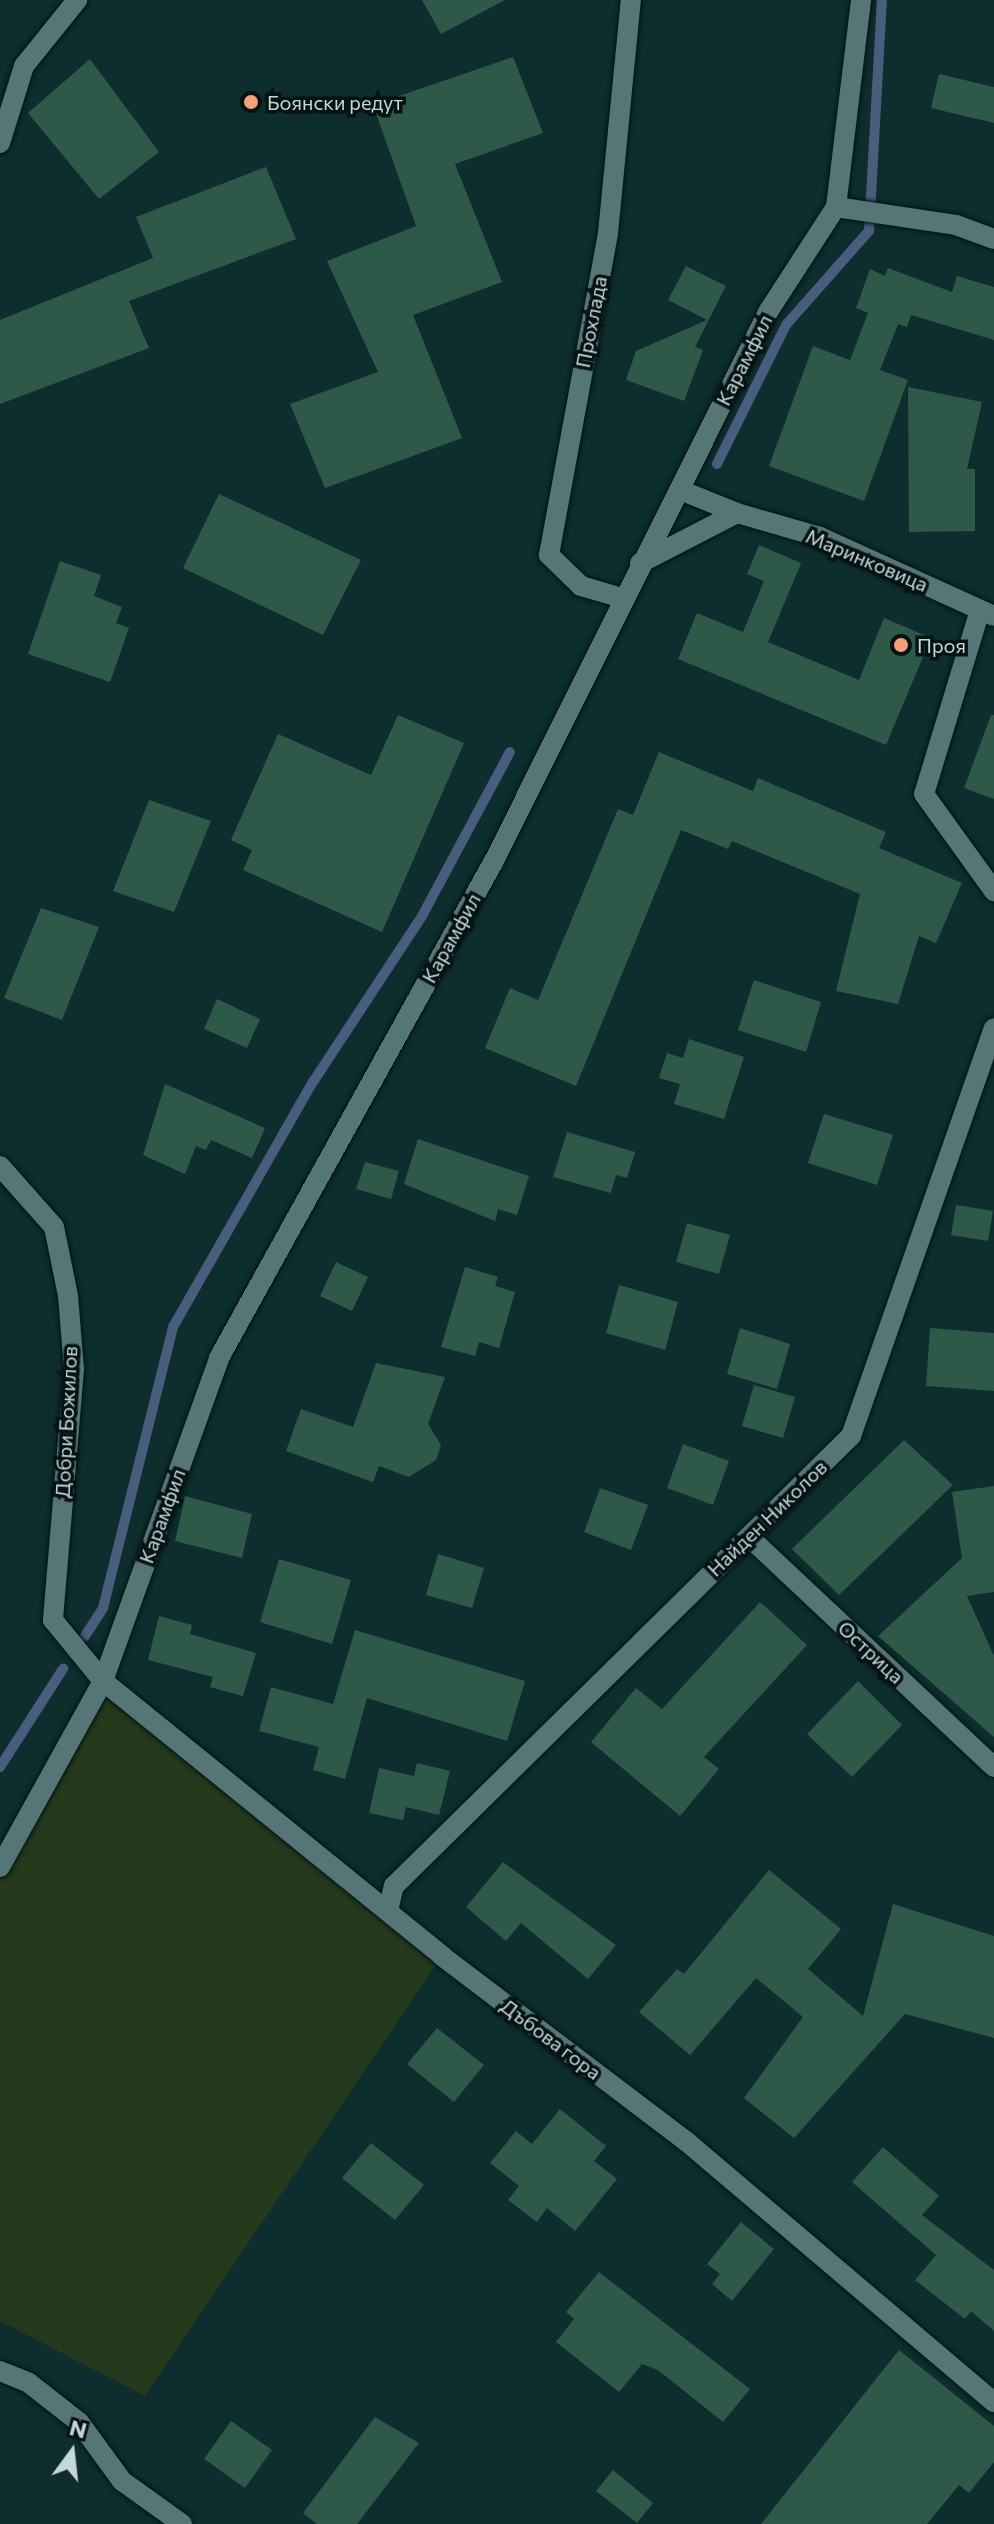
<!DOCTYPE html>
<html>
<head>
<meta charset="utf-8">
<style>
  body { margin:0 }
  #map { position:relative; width:994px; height:2524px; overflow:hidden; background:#0e2d2e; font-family:Commissioner,sans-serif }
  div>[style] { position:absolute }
  .green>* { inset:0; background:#25391d }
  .stream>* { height:10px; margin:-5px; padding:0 5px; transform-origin:5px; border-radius:5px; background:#495d7c }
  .building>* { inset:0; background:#2e5949 }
  .roads { filter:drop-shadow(0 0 2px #001415) drop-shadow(0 0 2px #001415) }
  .minor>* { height:20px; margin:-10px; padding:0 10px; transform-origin:10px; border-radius:10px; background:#557576 }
  .dots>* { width:22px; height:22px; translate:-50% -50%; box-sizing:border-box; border:4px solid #071313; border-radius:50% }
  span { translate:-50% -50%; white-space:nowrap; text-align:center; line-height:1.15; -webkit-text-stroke:7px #071313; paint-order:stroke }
  .poi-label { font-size:20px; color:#c6d7d7 }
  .left { translate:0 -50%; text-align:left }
  .street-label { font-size:20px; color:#c6d7d7 }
  .north { position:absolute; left:32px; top:2412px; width:80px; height:80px; -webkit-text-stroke:6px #071313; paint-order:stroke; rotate:15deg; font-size:22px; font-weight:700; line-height:32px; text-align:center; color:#c6d7d7 }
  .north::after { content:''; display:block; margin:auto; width:28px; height:36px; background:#c6d7d7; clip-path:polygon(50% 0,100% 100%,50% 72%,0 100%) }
</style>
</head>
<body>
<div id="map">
  <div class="green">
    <div style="clip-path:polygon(103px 1681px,442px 1956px,145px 2396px,0 2321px,0 1867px)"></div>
  </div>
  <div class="stream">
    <div style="left:717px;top:464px;width:155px;rotate:-63.6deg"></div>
    <div style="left:786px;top:325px;width:125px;rotate:-48.6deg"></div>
    <div style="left:869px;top:231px;width:231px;rotate:-86.8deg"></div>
    <div style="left:85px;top:1636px;width:33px;rotate:-57deg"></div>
    <div style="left:103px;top:1608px;width:290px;rotate:-76deg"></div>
    <div style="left:173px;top:1327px;width:282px;rotate:-60.3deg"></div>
    <div style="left:313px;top:1082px;width:199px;rotate:-56.7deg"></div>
    <div style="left:422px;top:916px;width:186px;rotate:-61.8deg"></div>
    <div style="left:0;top:1767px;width:117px;rotate:-57.3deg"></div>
  </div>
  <div class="building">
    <div style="clip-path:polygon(422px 0,505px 0,441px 34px)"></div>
    <div style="clip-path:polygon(513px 57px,543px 133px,455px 164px,502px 282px,413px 315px,462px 438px,325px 488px,290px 404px,378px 372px,327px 261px,416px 226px,373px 105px)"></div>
    <div style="clip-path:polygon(90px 59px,159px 152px,99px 199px,28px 113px)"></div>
    <div style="clip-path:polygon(939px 74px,994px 87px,994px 123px,931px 108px)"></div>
    <div style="clip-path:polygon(266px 167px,296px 239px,129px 301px,149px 348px,0 404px,0 320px,153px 258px,136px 217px)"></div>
    <div style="clip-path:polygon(686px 266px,726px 286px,695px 347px,703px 350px,684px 401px,626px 380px,636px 351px,707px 320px,668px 300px)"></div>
    <div style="clip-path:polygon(888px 268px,952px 292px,957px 276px,994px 287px,994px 340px,911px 315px,907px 327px,898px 324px,880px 370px,908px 380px,864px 501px,769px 466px,813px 346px,850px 360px,868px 313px,856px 308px,870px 269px,885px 276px)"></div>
    <div style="clip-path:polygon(908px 387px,982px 402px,967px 469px,975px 469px,975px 531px,909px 532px)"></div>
    <div style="clip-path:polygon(219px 494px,361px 560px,323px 635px,183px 568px)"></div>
    <div style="clip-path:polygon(759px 545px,801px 563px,768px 642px,859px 680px,884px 618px,931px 638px,886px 745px,678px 659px,697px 613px,743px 632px,764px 581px,747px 574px)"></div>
    <div style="clip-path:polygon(60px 561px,101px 575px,94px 596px,122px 607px,116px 623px,129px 628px,110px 682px,28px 654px)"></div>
    <div style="clip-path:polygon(398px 715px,464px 743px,382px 932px,243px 870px,252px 850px,231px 840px,278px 734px,371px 775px)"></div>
    <div style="clip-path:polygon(991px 715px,994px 715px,994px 799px,964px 788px)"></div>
    <div style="clip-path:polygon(659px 752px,753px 791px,758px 778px,886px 832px,879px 848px,962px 883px,936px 943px,919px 936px,898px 1004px,836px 991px,860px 894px,732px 841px,728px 849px,681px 830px,576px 1086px,485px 1048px,510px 988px,538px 1000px,618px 809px,633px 815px)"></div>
    <div style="clip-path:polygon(149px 800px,211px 821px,174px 912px,113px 891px)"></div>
    <div style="clip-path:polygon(41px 908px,99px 927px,62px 1020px,4px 998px)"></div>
    <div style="clip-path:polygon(754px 980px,821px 1002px,806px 1052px,738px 1030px)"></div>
    <div style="clip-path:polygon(217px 999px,260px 1019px,247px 1048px,204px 1029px)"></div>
    <div style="clip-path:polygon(689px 1039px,744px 1057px,724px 1119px,674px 1104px,680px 1084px,659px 1078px,667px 1053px,683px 1058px)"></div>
    <div style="clip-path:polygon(165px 1084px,265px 1128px,252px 1158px,211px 1140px,206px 1150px,196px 1146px,185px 1174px,143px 1155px)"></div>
    <div style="clip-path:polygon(824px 1114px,893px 1135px,877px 1185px,808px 1163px)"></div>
    <div style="clip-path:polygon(567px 1132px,635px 1152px,627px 1178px,616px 1175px,611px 1193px,553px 1177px)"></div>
    <div style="clip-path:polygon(418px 1139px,529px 1176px,517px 1215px,498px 1209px,495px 1221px,404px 1184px)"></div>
    <div style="clip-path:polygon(365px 1162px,399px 1171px,391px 1199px,356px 1189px)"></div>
    <div style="clip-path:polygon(956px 1205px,993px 1211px,988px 1241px,951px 1235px)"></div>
    <div style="clip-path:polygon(687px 1223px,730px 1235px,719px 1274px,676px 1262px)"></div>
    <div style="clip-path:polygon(336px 1262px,368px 1277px,352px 1311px,320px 1296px)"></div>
    <div style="clip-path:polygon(465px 1267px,498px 1277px,495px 1286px,515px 1292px,499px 1348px,479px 1342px,475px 1356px,441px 1347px)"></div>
    <div style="clip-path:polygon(619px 1285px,678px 1302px,665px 1350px,606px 1333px)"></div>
    <div style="clip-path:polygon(740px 1328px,790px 1344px,777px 1389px,727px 1374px)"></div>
    <div style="clip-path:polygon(930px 1328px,994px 1333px,994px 1391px,926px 1386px)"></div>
    <div style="clip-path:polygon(376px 1363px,445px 1377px,428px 1424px,441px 1445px,436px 1460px,409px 1477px,379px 1466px,373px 1482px,286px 1451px,301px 1409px,353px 1427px)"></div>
    <div style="clip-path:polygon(754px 1385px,795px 1397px,783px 1438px,742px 1426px)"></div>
    <div style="clip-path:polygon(904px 1440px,953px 1485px,839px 1595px,792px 1549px)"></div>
    <div style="clip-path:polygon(683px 1444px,729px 1461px,713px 1505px,667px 1488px)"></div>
    <div style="clip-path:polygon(994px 1486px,994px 1592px,967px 1596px,994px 1656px,994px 1737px,878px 1636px,962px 1558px,952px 1492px)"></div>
    <div style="clip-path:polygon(600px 1488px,648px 1505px,631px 1550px,584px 1532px)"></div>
    <div style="clip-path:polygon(185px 1496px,252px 1514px,242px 1558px,175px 1541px)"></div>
    <div style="clip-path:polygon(438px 1554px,484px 1568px,472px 1608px,426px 1595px)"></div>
    <div style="clip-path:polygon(279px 1559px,351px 1580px,332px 1644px,260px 1622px)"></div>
    <div style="clip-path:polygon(760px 1602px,807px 1645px,704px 1757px,719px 1769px,680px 1816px,591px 1742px,636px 1688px,662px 1709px)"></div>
    <div style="clip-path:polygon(159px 1616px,192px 1625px,190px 1634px,256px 1653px,243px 1696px,210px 1687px,213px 1677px,148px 1660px)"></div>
    <div style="clip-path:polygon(355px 1630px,525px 1681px,507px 1741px,367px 1698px,345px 1779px,313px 1770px,319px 1747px,259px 1731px,271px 1687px,333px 1704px)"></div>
    <div style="clip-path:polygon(858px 1681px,902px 1725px,852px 1777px,807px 1734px)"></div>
    <div style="clip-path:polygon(417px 1763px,450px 1771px,439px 1815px,406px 1807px,403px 1820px,369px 1813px,379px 1768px,414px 1776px)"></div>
    <div style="clip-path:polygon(503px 1862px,616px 1945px,588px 1979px,521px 1923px,506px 1941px,466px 1907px)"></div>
    <div style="clip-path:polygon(769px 1870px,841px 1929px,808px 1969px,863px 2016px,893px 1904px,994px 1936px,994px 2038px,905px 2014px,794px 2138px,744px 2098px,803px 2017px,756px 1978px,690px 2055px,639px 2012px,677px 1969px,684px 1974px)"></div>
    <div style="clip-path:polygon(437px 2028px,484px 2065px,454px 2102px,407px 2064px)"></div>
    <div style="clip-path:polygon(560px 2109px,606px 2146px,594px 2161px,617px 2179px,575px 2231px,547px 2208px,537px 2222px,508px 2200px,519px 2186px,490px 2163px,516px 2131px,532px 2144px)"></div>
    <div style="clip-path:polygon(371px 2143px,424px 2185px,395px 2220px,342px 2178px)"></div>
    <div style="clip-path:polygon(883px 2147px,939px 2196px,922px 2215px,994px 2270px,994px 2331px,971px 2311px,965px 2319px,915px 2280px,936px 2255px,852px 2182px)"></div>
    <div style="clip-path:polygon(741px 2222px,774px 2249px,732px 2301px,712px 2284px,720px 2274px,707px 2264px)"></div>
    <div style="clip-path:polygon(599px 2272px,750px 2389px,723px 2422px,658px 2370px,642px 2364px,619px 2392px,556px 2342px,574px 2319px,566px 2312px)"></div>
    <div style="clip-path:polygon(899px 2350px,994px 2426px,994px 2462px,969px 2493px,959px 2485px,927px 2524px,761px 2524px)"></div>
    <div style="clip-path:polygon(375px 2417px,419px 2443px,357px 2524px,317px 2524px,303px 2513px)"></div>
    <div style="clip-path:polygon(231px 2421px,272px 2450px,245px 2488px,204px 2459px)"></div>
    <div style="clip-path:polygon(613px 2470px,653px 2503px,637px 2523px,596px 2491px)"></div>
  </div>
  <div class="roads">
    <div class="minor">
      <div style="left:0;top:143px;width:81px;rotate:-72.7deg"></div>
      <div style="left:24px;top:66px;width:85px;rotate:-51.2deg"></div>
      <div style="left:836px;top:207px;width:121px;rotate:8.5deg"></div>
      <div style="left:956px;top:225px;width:40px;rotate:20.2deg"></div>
      <div style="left:680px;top:490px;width:61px;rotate:22deg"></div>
      <div style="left:640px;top:563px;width:109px;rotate:-27.3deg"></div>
      <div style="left:737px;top:513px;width:86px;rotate:16.1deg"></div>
      <div style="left:820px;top:537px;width:191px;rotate:24.4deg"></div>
      <div style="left:622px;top:598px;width:43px;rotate:-163.7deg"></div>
      <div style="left:581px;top:586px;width:45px;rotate:-135.9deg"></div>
      <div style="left:549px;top:555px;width:327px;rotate:-79.6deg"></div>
      <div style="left:608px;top:233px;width:234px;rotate:-84.4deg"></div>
      <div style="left:980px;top:610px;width:192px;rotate:106.9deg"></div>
      <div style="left:924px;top:794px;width:120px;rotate:54.2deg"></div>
      <div style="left:0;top:1166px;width:81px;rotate:48.5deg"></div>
      <div style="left:54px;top:1227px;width:70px;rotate:78.5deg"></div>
      <div style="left:68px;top:1296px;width:73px;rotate:85.3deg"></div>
      <div style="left:74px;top:1369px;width:252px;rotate:94.8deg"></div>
      <div style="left:53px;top:1620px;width:79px;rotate:50.7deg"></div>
      <div style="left:103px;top:1681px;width:437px;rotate:39deg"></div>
      <div style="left:442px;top:1956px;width:306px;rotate:37.2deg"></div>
      <div style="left:686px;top:2141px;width:404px;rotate:40.3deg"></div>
      <div style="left:749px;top:1537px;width:336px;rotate:43.2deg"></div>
      <div style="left:0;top:1867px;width:213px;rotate:-61deg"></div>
      <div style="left:103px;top:1681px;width:343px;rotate:-70.2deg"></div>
      <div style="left:219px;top:1358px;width:572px;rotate:-61.06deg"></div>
      <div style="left:496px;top:857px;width:609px;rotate:-63.48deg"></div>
      <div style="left:768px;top:312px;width:125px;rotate:-57.1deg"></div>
      <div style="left:836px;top:207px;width:209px;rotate:-83.1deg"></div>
      <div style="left:388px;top:1911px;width:26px;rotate:-77deg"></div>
      <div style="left:394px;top:1886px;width:641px;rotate:-44.56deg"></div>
      <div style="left:851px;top:1436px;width:432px;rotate:-70.7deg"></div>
      <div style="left:0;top:2371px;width:31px;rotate:22deg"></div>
      <div style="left:29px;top:2383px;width:63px;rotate:38deg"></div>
      <div style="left:79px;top:2422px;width:73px;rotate:53.9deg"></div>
      <div style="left:122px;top:2481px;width:74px;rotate:35.6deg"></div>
    </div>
  </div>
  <div class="dots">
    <div style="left:251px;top:102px;background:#f1a17b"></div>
    <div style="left:901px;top:645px;background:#f1a17b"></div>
  </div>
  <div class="poi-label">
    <span class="left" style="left:267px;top:102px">Боянски редут</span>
    <span class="left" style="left:917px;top:645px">Проя</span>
  </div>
  <div class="street-label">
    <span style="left:591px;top:322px;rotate:-79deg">Прохлада</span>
    <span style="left:744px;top:360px;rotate:-63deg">Карамфил</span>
    <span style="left:867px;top:560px;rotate:23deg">Маринковица</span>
    <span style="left:451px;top:938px;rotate:-61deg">Карамфил</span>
    <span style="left:66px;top:1422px;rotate:-87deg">Добри Божилов</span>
    <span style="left:162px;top:1516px;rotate:-70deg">Карамфил</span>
    <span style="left:767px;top:1518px;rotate:-44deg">Найден Николов</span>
    <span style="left:871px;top:1652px;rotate:43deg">Острица</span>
    <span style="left:551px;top:2039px;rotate:37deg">Дъбова гора</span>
  </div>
  <div class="north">N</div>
</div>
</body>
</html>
